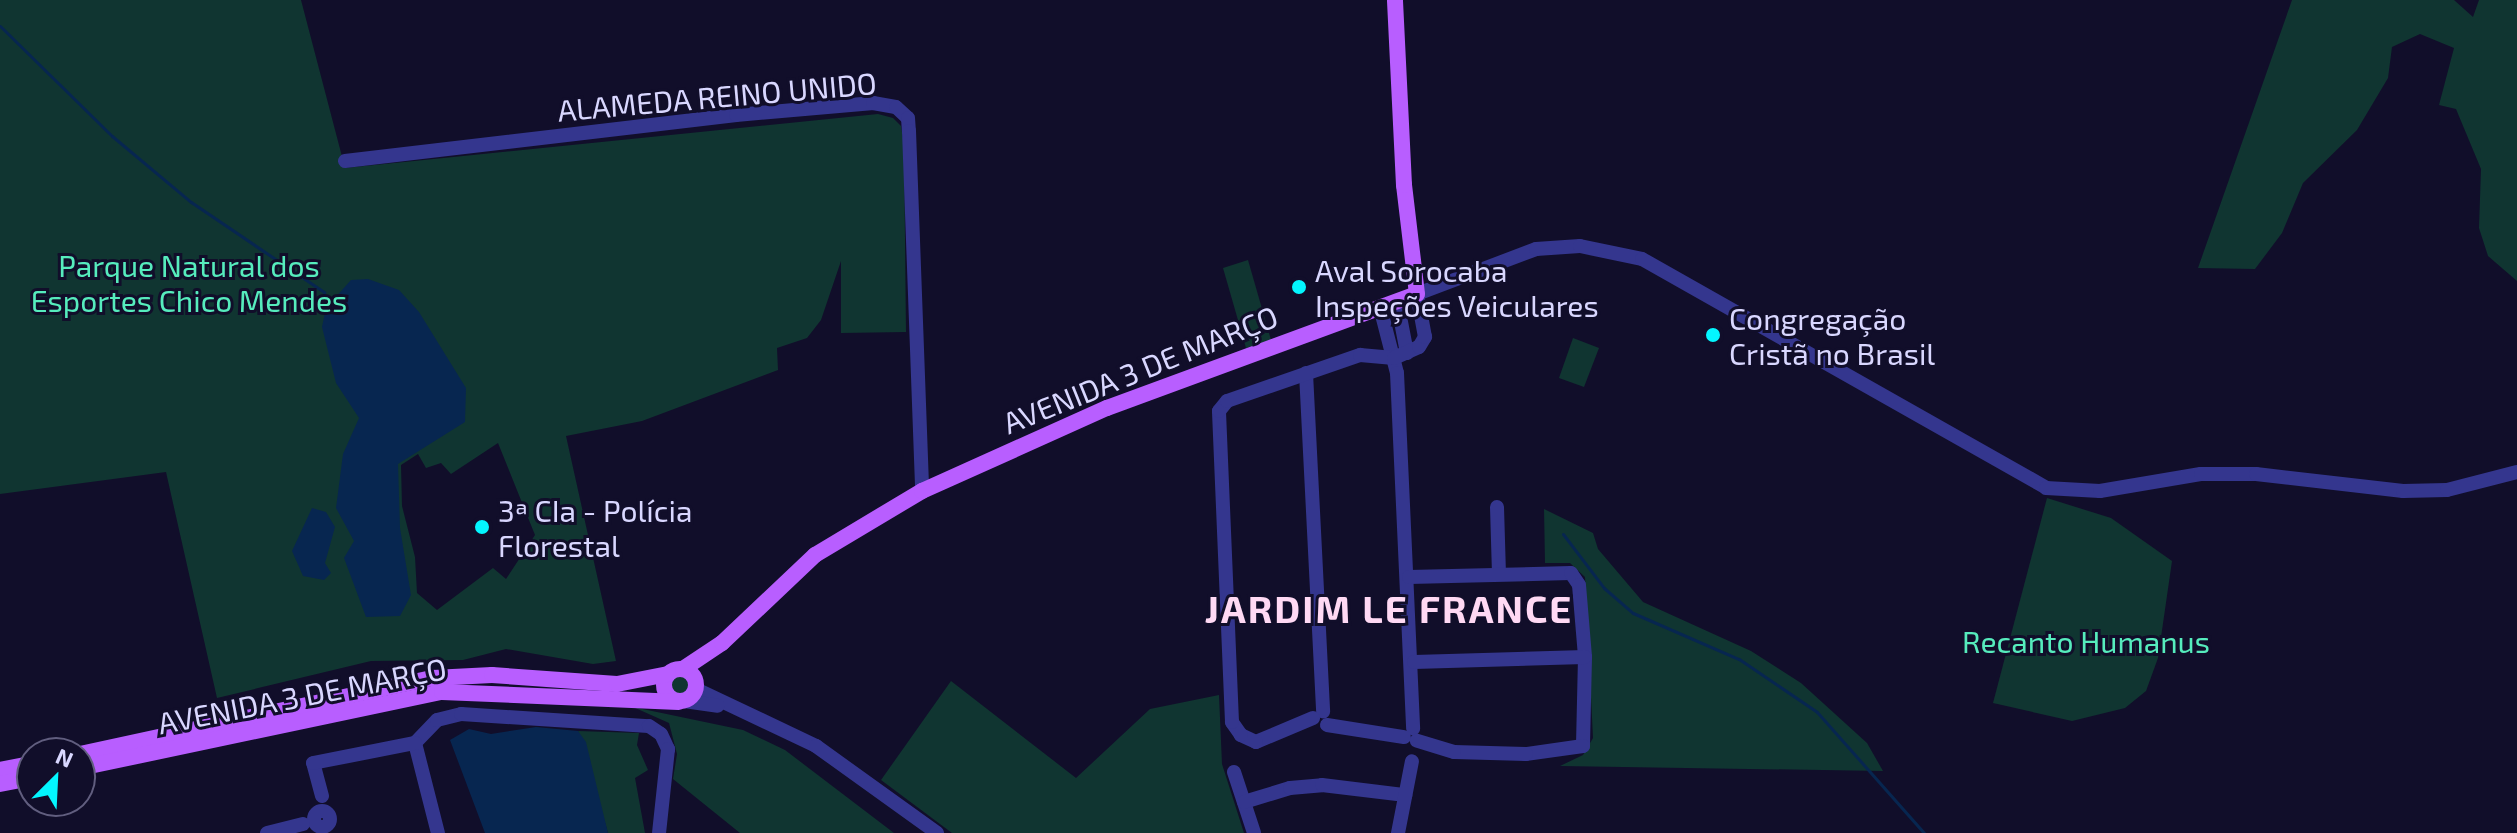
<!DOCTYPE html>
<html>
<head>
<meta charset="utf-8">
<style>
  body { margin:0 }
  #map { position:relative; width:2517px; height:833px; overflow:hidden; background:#110e2a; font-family:"Exo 2",sans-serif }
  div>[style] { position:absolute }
  .green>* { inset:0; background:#103531 }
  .round { border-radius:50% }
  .water>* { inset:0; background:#072650 }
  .stream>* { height:3px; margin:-1.5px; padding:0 1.5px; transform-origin:1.5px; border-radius:1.5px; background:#072650 }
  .minor>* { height:14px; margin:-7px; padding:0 7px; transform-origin:7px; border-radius:7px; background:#34368e }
  .minor>.ring { margin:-7px; padding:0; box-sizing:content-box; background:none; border:14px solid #34368e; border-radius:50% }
  .major>* { height:16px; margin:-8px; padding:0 8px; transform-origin:8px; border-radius:8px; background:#b85eff }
  .major>.ring { margin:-8px; padding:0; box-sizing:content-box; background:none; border:16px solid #b85eff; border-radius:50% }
  .dots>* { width:22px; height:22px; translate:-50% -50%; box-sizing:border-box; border:4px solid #110e2a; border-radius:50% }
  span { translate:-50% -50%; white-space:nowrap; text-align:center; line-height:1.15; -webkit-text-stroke:6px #110e2a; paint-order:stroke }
  .street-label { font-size:30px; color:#d9d7ff }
  .park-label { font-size:30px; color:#56ecbd }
  .poi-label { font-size:30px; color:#d9d7ff }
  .left { translate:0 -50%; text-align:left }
  .district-label { font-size:38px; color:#ffd9f4; font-weight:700; letter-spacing:2px }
  .north { position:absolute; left:16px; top:737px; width:80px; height:80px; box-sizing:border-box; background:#110e2a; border:2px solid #615e7f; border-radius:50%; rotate:24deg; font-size:22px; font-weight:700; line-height:32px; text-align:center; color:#d9d7ff }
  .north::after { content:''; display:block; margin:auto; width:28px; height:36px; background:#03f6ff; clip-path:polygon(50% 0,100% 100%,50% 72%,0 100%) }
</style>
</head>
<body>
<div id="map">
  <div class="green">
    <div style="clip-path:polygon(evenodd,0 0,301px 0,345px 168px,878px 114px,893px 118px,901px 126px,904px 145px,906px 332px,841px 333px,841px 261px,821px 320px,807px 338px,777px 348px,778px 370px,642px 421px,566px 436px,616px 661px,593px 664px,506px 649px,463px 660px,371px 661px,217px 698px,166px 472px,0 494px,0 0,498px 443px,535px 535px,506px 579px,493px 568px,437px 610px,417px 593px,415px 557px,402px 506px,401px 465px,418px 454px,426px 468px,441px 463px,451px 474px,498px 443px)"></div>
    <div style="clip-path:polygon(2292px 0,2454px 0,2473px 17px,2479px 0,2517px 0,2517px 281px,2488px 256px,2479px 228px,2481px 169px,2456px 109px,2439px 105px,2454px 48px,2420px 34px,2392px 47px,2388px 78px,2357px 130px,2303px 183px,2282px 233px,2255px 269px,2198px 268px)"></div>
    <div style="clip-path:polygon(1248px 260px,1271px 340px,1246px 348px,1223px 268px)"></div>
    <div style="clip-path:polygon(1573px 338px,1599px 348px,1584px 387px,1559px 378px)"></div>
    <div style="clip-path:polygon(2047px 498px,2111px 518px,2172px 561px,2158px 658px,2146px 691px,2125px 708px,2072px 721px,1993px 703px)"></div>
    <div style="clip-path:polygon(1544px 509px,1593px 533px,1598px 549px,1643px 602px,1751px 651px,1801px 683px,1867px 743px,1883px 771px,1560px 766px,1583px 755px,1593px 738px,1585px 577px,1570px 563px,1545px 563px)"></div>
    <div class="round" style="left:668px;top:674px;width:22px;height:22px"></div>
    <div style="clip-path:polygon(951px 681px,1076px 778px,1150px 709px,1219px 695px,1222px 764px,1244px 833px,952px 833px,881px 780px)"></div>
    <div style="clip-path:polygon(633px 707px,743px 730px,785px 750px,894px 833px,740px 833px,673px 779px,677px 754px,669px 723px)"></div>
    <div style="clip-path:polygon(578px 731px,639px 733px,637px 745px,648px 770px,635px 778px,645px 833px,608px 833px)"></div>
  </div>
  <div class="water">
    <div style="clip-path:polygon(368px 279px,399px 290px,419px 312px,466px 388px,465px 422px,398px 464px,400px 528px,411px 595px,400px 616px,366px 617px,344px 558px,354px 541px,336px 508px,343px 454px,359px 418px,336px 383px,322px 327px,326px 308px,351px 280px)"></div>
    <div style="clip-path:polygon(312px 508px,326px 512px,335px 527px,325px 563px,331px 573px,324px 580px,303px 576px,292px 551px)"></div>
    <div style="clip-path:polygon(536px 727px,578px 731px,586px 742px,608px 833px,485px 833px,450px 740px,469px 729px,491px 734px)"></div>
  </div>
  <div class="stream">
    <div style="left:0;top:26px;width:157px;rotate:44.5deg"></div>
    <div style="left:112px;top:136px;width:103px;rotate:39.9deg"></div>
    <div style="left:191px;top:202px;width:161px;rotate:34.1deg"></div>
    <div style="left:1563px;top:534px;width:68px;rotate:52.8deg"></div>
    <div style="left:1604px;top:588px;width:38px;rotate:41deg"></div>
    <div style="left:1633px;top:613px;width:116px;rotate:23.5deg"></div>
    <div style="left:1739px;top:659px;width:94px;rotate:34.2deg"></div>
    <div style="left:1817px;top:712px;width:162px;rotate:48.5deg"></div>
  </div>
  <div class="minor">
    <div style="left:345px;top:161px;width:394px;rotate:-6.7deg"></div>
    <div style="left:736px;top:115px;width:138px;rotate:-5deg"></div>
    <div style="left:873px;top:103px;width:23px;rotate:10deg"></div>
    <div style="left:896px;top:107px;width:16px;rotate:43deg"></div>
    <div style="left:908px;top:118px;width:13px;rotate:86deg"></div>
    <div style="left:909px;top:131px;width:360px;rotate:87.9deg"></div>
    <div style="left:1397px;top:301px;width:53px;rotate:79.1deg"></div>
    <div style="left:1380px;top:307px;width:68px;rotate:75.6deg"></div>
    <div style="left:1397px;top:373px;width:356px;rotate:87.4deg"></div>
    <div style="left:1306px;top:373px;width:339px;rotate:87.1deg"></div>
    <div style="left:1497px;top:507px;width:66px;rotate:88.3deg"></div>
    <div style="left:1409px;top:577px;width:162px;rotate:-1.4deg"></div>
    <div style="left:1571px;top:573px;width:14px;rotate:56deg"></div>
    <div style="left:1579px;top:585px;width:72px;rotate:85.2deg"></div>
    <div style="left:1585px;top:657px;width:89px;rotate:91.3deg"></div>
    <div style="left:1583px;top:746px;width:58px;rotate:172deg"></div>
    <div style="left:1526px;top:754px;width:72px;rotate:-178.4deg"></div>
    <div style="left:1454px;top:752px;width:39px;rotate:-163deg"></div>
    <div style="left:1414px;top:662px;width:171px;rotate:-1.7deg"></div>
    <div style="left:696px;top:689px;width:133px;rotate:25.4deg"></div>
    <div style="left:816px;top:746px;width:149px;rotate:35.7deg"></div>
    <div style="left:684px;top:701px;width:34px;rotate:8deg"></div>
    <div style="left:1313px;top:718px;width:62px;rotate:157.2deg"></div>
    <div style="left:1256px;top:742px;width:17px;rotate:-155deg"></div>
    <div style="left:1241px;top:735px;width:16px;rotate:-125deg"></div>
    <div style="left:1232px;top:722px;width:311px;rotate:-92.4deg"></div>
    <div style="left:1219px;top:411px;width:13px;rotate:-51deg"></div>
    <div style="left:1227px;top:401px;width:141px;rotate:-19.1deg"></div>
    <div style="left:1360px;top:355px;width:34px;rotate:5deg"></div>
    <div style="left:1394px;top:358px;width:27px;rotate:-24deg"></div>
    <div style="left:1419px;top:347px;width:12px;rotate:-59deg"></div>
    <div style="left:1425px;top:337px;width:44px;rotate:-100.5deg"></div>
    <div style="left:1417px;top:294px;width:127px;rotate:-20.7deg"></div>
    <div style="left:1536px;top:249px;width:44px;rotate:-3.9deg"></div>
    <div style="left:1580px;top:246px;width:63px;rotate:11.8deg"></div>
    <div style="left:1642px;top:259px;width:464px;rotate:29.5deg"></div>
    <div style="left:2046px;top:488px;width:54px;rotate:3.2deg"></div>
    <div style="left:2100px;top:491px;width:102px;rotate:-9.6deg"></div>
    <div style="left:2201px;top:474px;width:55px"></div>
    <div style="left:2256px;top:474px;width:148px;rotate:6.6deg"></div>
    <div style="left:2403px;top:491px;width:44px;rotate:-1.3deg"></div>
    <div style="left:2447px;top:490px;width:72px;rotate:-14.4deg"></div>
    <div style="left:1327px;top:725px;width:78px;rotate:8.9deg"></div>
    <div style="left:415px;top:743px;width:32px;rotate:-46deg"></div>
    <div style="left:437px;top:720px;width:25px;rotate:-14deg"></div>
    <div style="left:461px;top:714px;width:188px;rotate:3.7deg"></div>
    <div style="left:649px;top:726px;width:14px;rotate:34deg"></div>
    <div style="left:661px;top:734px;width:17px;rotate:65deg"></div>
    <div style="left:668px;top:749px;width:84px;rotate:96.1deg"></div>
    <div style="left:415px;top:743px;width:93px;rotate:75.7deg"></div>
    <div style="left:1234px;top:772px;width:64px;rotate:71.8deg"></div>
    <div style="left:322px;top:796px;width:34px;rotate:-105deg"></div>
    <div style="left:313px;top:763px;width:104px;rotate:-11.1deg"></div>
    <div style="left:1244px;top:802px;width:48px;rotate:-16.9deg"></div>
    <div style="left:1290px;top:788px;width:32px;rotate:-5deg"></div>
    <div style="left:1322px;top:785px;width:84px;rotate:6.9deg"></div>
    <div class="ring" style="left:314px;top:811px;width:2px;height:2px"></div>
    <div style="left:267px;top:833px;width:37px;rotate:-14deg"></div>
    <div style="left:1398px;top:833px;width:73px;rotate:-79deg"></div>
  </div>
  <div class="major">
    <div class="ring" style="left:664px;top:669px;width:16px;height:16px"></div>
    <div style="left:683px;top:669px;width:47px;rotate:-33.7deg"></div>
    <div style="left:722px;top:643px;width:128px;rotate:-43.4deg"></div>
    <div style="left:815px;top:555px;width:125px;rotate:-30.9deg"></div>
    <div style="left:922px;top:491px;width:203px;rotate:-24.2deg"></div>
    <div style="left:1107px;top:408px;width:330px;rotate:-20.2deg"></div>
    <div style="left:1417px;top:294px;width:110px;rotate:-96.8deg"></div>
    <div style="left:1404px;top:185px;width:185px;rotate:-92.8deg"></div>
    <div style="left:80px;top:754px;width:361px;rotate:-12.2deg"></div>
    <div style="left:433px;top:678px;width:59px;rotate:-2.9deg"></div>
    <div style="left:492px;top:675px;width:125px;rotate:4.1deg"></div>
    <div style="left:617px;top:684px;width:52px;rotate:-11.1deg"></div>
    <div style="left:80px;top:768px;width:370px;rotate:-11.9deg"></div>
    <div style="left:442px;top:692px;width:237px;rotate:2.4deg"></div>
    <div style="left:0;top:770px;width:33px;rotate:-11deg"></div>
    <div style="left:0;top:784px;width:33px;rotate:-11deg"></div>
  </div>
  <div class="dots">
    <div style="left:1299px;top:287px;background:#03f6ff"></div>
    <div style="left:1713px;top:335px;background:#03f6ff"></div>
    <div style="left:482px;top:527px;background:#03f6ff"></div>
  </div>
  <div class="street-label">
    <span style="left:717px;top:96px;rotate:-5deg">ALAMEDA REINO UNIDO</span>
    <span style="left:1140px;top:369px;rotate:-22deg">AVENIDA 3 DE MARÇO</span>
    <span style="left:302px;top:695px;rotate:-11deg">AVENIDA 3 DE MARÇO</span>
  </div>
  <div class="park-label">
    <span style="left:189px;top:282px">Parque Natural dos<br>Esportes Chico Mendes</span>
    <span style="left:2086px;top:641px">Recanto Humanus</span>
  </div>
  <div class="poi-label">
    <span class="left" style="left:1315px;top:287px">Aval Sorocaba<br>Inspeções Veiculares</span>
    <span class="left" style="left:1729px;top:335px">Congregação<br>Cristã no Brasil</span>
    <span class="left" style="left:498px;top:527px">3ª CIa - Polícia<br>Florestal</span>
  </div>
  <div class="district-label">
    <span style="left:1389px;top:609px">JARDIM LE FRANCE</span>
  </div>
  <div class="north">N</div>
</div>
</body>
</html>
